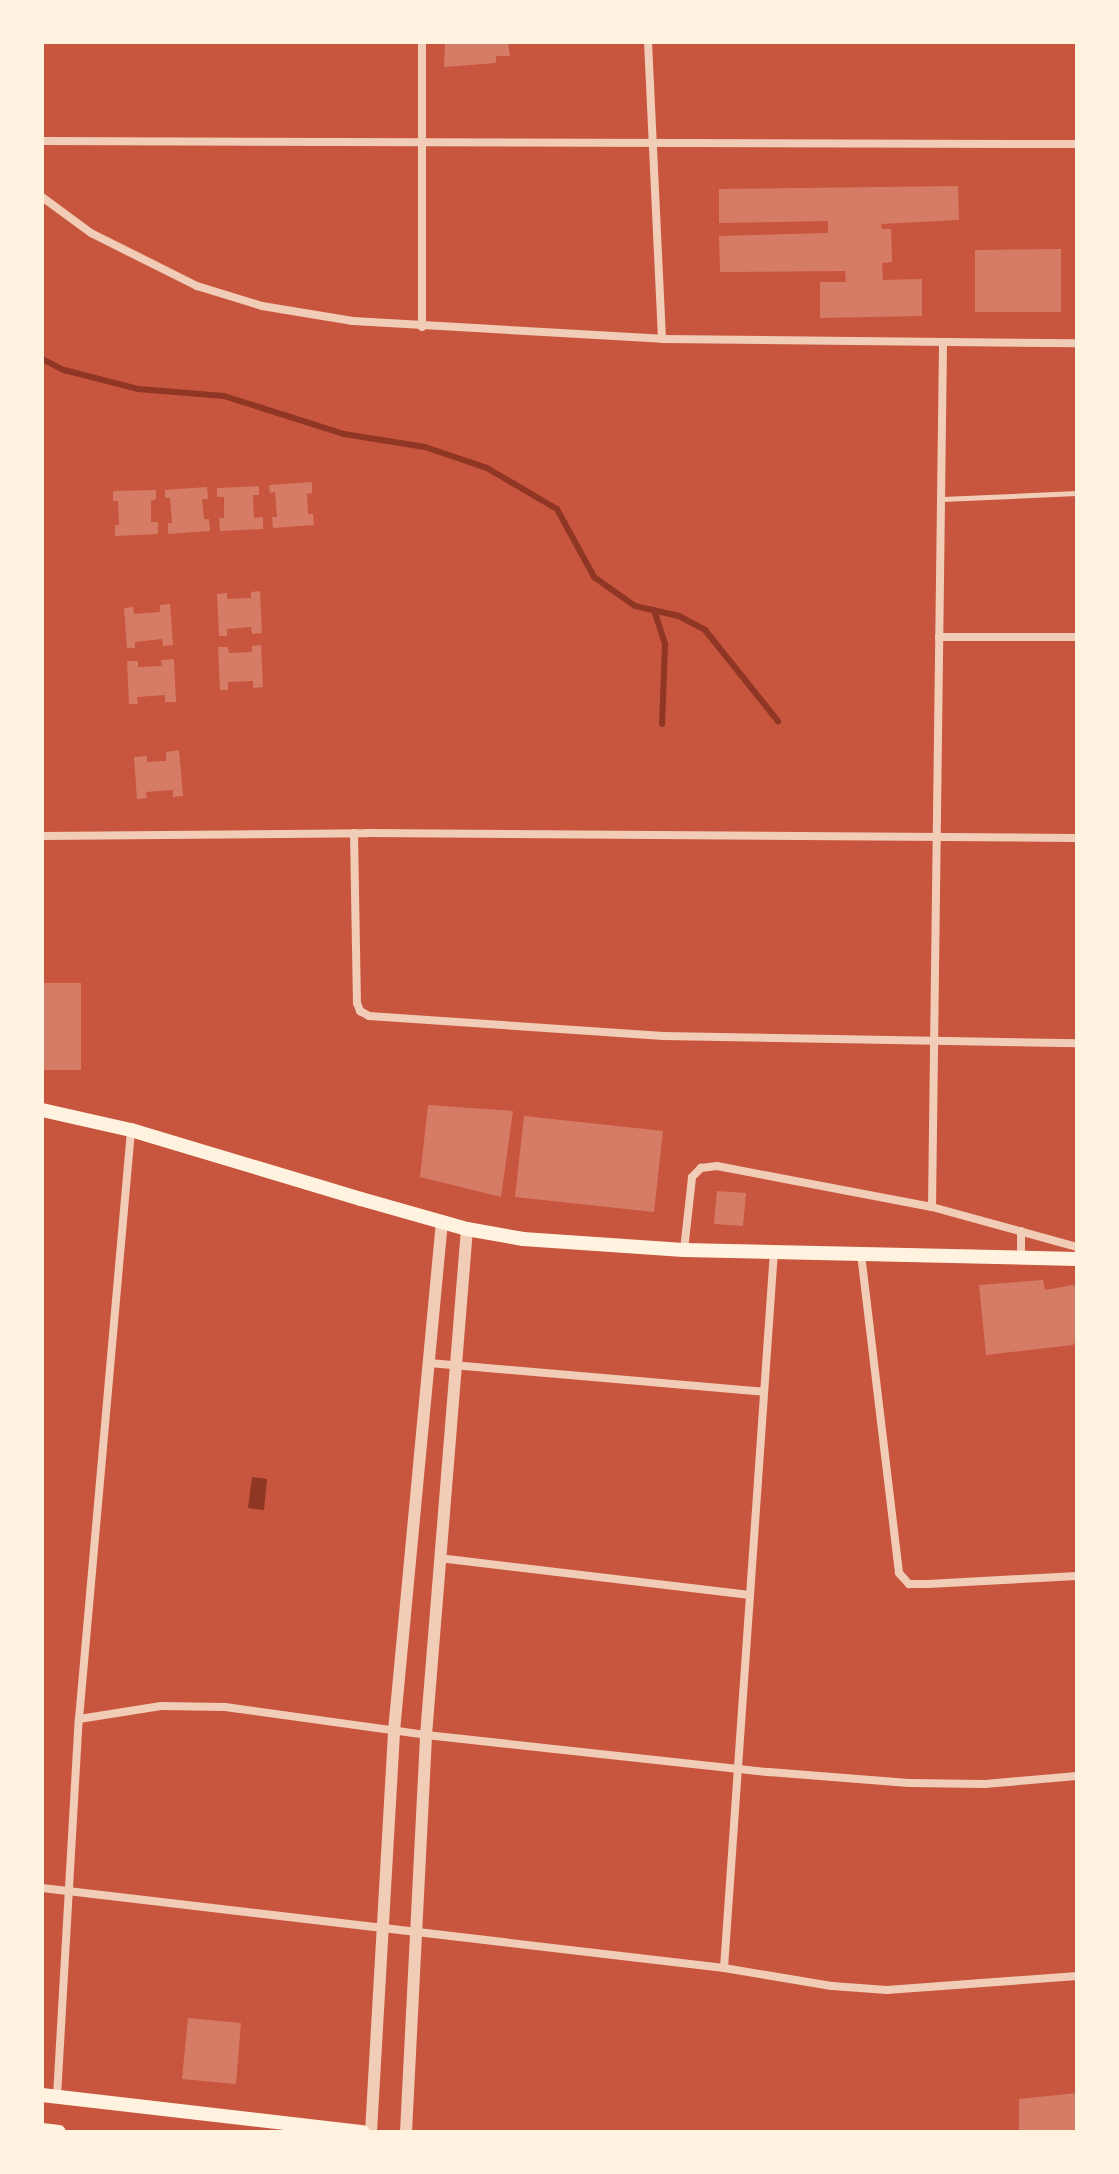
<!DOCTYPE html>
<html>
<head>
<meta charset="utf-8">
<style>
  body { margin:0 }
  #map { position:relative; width:1119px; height:2174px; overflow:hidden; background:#c8553d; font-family:Arial,sans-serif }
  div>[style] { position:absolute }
  .water>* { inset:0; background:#8f3625 }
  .stream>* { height:6px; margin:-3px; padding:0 3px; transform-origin:3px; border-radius:3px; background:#8f3625 }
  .building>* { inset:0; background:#d67c66 }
  .service>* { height:5px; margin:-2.5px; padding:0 2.5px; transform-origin:2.5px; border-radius:2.5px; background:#f1ccb7 }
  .minor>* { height:8px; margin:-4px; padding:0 4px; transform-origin:4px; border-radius:4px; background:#f1ccb7 }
  .tertiary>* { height:12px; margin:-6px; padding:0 6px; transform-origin:6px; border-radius:6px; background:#f1ccb7 }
  .secondary>* { height:14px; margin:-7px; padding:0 7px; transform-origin:7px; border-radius:7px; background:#fff3e0 }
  span { translate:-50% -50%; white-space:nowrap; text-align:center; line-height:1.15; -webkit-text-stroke:6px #fff3e0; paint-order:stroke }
  .frame { position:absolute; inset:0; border:44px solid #fff3e0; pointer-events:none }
</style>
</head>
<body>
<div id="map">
  <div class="water">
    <div style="clip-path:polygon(252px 1477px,267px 1479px,264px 1510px,248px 1508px)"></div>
  </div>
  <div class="stream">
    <div style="left:42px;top:359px;width:25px;rotate:27deg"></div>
    <div style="left:64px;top:370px;width:76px;rotate:14.4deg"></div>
    <div style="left:138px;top:389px;width:86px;rotate:4.7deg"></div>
    <div style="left:224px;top:396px;width:126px;rotate:17.6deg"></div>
    <div style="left:344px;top:434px;width:82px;rotate:9.1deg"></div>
    <div style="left:425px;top:447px;width:65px;rotate:18.7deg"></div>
    <div style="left:487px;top:468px;width:81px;rotate:30.4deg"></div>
    <div style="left:557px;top:509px;width:77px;rotate:61.4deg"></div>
    <div style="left:594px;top:577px;width:50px;rotate:35.3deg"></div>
    <div style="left:635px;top:606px;width:45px;rotate:12.8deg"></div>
    <div style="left:679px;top:616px;width:30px;rotate:28deg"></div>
    <div style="left:705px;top:630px;width:117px;rotate:51.3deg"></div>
    <div style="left:654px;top:610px;width:36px;rotate:72deg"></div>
    <div style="left:665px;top:644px;width:80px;rotate:92.1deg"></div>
  </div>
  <div class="building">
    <div style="clip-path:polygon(445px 42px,508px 42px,510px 56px,496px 56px,496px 63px,444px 67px)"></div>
    <div style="clip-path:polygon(958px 186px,959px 220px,881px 224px,882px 229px,891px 229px,892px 262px,882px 263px,883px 280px,922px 279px,922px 316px,820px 318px,820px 282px,846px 282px,845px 271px,720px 272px,719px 236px,828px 233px,828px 221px,719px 223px,719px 189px)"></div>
    <div style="clip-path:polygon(1061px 249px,1061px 312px,975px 312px,975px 250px)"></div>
    <div style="clip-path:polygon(312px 482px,312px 493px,307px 494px,308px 514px,313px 514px,314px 525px,273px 528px,272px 517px,277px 517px,275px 492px,270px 493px,269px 485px)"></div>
    <div style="clip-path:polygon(259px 486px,259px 495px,253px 495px,254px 518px,263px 517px,263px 529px,220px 531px,219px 518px,224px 518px,224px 497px,217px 497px,217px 488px)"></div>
    <div style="clip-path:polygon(207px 487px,208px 499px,202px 499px,204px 519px,209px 519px,210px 531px,168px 534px,168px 523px,172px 523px,170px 498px,165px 498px,165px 490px)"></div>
    <div style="clip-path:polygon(156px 490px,156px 499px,151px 501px,151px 522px,158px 522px,158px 534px,115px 536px,115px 525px,119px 525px,118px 501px,113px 501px,113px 491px)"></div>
    <div style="clip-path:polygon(260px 591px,262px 633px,252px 634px,251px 627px,227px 629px,227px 636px,219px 636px,217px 594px,227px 593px,227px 599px,251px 598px,251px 592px)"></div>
    <div style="clip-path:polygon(170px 604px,173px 645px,163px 646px,162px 639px,135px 642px,135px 648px,127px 648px,124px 608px,133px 607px,134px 614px,160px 612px,160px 605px)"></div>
    <div style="clip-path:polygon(261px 645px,263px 687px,253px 688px,253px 681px,228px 682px,228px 690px,220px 690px,218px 647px,228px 647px,229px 653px,252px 652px,252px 646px)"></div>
    <div style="clip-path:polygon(174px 659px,176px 702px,165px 702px,165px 695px,137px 697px,138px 704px,129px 704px,127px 661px,138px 661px,138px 667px,162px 666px,161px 660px)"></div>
    <div style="clip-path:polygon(179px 750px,183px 796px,173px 797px,173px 790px,146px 792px,147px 798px,137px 799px,134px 757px,147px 756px,147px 762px,166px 761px,166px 752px)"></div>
    <div style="clip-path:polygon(42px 983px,81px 983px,81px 1070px,42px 1070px)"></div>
    <div style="clip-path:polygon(428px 1105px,513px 1111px,501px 1197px,420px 1177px)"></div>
    <div style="clip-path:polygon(524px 1116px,663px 1131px,654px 1212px,515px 1197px)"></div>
    <div style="clip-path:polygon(717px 1191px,746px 1193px,743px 1226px,714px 1224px)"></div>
    <div style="clip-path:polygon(1043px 1280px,1045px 1290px,1073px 1285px,1077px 1288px,1077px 1339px,1073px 1345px,986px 1355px,979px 1285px)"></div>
    <div style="clip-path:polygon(188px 2018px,241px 2023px,236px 2084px,182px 2079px)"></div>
    <div style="clip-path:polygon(1077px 2093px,1077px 2132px,1019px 2132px,1019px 2099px)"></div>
  </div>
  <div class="service">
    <div style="left:942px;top:499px;width:135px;rotate:-2.5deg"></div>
  </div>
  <div class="minor">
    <div style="left:422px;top:42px;width:285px;rotate:90deg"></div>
    <div style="left:648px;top:42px;width:297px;rotate:87.3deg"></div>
    <div style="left:42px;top:141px;width:1035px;rotate:0.17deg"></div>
    <div style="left:42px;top:197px;width:61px;rotate:36.3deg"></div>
    <div style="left:91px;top:233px;width:119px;rotate:26.6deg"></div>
    <div style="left:197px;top:286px;width:68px;rotate:17.1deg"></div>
    <div style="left:262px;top:306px;width:92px;rotate:9.4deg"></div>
    <div style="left:353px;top:321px;width:310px;rotate:3.3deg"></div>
    <div style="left:662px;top:339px;width:415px;rotate:0.6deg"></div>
    <div style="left:939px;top:637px;width:138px"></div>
    <div style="left:354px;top:833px;width:170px;rotate:89deg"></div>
    <div style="left:357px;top:1003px;width:9px;rotate:69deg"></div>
    <div style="left:360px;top:1011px;width:10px;rotate:29deg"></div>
    <div style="left:369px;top:1016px;width:295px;rotate:3.9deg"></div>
    <div style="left:663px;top:1036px;width:414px;rotate:1deg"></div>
    <div style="left:42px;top:836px;width:325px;rotate:-0.5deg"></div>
    <div style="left:367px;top:833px;width:710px;rotate:0.4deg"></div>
    <div style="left:932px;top:1207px;width:864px;rotate:-89.27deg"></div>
    <div style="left:684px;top:1250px;width:73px;rotate:-83.7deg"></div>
    <div style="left:692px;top:1177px;width:13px;rotate:-45deg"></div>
    <div style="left:701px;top:1168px;width:16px;rotate:-7deg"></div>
    <div style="left:717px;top:1166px;width:219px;rotate:10.8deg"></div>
    <div style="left:932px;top:1207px;width:150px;rotate:15.4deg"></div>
    <div style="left:861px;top:1254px;width:321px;rotate:83.2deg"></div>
    <div style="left:899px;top:1573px;width:15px;rotate:48deg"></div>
    <div style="left:909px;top:1584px;width:19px"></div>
    <div style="left:928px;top:1584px;width:149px;rotate:-3.1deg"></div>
    <div style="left:1021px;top:1256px;width:25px;rotate:-90deg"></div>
    <div style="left:429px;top:1363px;width:336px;rotate:4.9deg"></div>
    <div style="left:439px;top:1558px;width:313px;rotate:6.8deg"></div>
    <div style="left:79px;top:1719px;width:83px;rotate:-9deg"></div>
    <div style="left:161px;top:1706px;width:64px;rotate:0.9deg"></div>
    <div style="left:225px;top:1707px;width:203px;rotate:7.9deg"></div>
    <div style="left:426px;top:1735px;width:345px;rotate:6.2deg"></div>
    <div style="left:769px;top:1772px;width:140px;rotate:4.5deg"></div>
    <div style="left:909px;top:1783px;width:76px;rotate:0.8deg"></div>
    <div style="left:985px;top:1784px;width:92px;rotate:-5deg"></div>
    <div style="left:42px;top:1888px;width:687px;rotate:6.69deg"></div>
    <div style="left:724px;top:1968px;width:109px;rotate:9.5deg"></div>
    <div style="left:832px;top:1986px;width:55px;rotate:4.2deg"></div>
    <div style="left:887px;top:1990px;width:191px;rotate:-4.2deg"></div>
    <div style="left:724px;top:1968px;width:718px;rotate:-86.01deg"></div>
    <div style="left:57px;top:2096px;width:378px;rotate:-86.7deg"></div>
    <div style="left:79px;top:1719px;width:591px;rotate:-84.95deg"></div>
  </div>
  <div class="tertiary">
    <div style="left:371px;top:2132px;width:402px;rotate:-86.7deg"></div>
    <div style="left:394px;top:1731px;width:512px;rotate:-84.62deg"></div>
    <div style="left:406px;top:2132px;width:398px;rotate:-87.1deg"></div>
    <div style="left:426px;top:1735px;width:508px;rotate:-85.37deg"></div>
  </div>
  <div class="secondary">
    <div style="left:42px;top:1110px;width:91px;rotate:12.7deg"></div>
    <div style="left:131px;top:1130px;width:240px;rotate:16.7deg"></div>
    <div style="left:361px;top:1199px;width:110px;rotate:15.8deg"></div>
    <div style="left:467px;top:1229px;width:57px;rotate:10.1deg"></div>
    <div style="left:523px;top:1239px;width:161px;rotate:3.9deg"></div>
    <div style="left:684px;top:1250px;width:393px;rotate:1.3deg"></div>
    <div style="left:42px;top:2095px;width:323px;rotate:6.6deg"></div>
    <div style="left:42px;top:2130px;width:17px;rotate:7deg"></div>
  </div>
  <div class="frame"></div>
</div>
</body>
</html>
